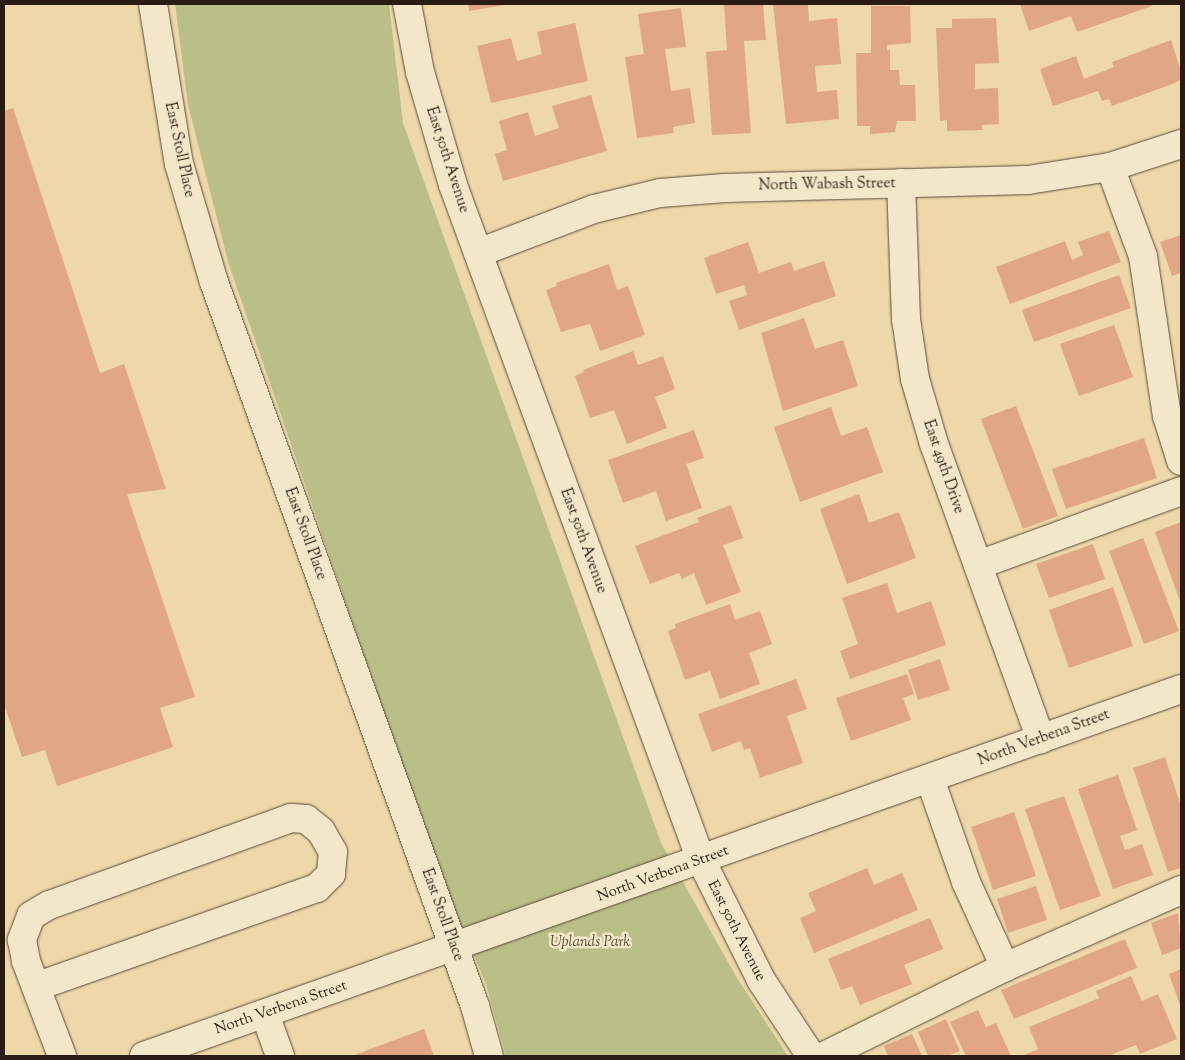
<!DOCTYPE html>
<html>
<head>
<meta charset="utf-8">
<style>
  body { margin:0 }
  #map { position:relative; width:1185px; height:1060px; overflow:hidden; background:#eed8aa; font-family:"Sorts Mill Goudy",serif }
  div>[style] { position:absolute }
  .green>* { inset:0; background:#babe87 }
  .building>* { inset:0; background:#e1a683 }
  .roads { filter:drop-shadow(0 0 1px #5b4b3a) drop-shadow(0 0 1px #5b4b3a) }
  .minor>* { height:28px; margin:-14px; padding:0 14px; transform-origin:14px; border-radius:14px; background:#f4e6c8 }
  span { translate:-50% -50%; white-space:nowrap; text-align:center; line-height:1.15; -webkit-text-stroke:5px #f4e6c8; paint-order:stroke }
  .street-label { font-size:15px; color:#2a1c14 }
  .park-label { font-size:15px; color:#554d36; font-style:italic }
  .frame { position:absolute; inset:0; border:5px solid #2a1c14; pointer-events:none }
</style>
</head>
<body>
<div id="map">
  <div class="green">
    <div style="clip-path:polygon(175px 4px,389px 4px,403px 123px,661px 843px,737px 978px,788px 1056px,506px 1056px,486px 984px,440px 875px,229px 265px,188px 105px)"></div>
  </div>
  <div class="building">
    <div style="clip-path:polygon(468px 4px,505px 4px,505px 5px,469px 11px)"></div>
    <div style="clip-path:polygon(724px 4px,763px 4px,766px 40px,744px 41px,751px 133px,712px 135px,706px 52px,727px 50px)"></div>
    <div style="clip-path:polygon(773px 4px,808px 4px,809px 21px,837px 18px,841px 64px,815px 66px,817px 92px,837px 90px,839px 119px,786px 124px)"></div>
    <div style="clip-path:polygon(1020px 4px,1151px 4px,1152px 6px,1077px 32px,1071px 16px,1029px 31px)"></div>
    <div style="clip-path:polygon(871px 6px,910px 6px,911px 43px,887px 45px,887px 50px,890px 50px,890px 70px,899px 70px,900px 85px,915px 85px,916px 121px,897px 121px,895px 132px,870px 134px,870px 126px,857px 126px,856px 53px,871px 53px)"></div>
    <div style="clip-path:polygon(681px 8px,686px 47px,665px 49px,671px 91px,690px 88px,695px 123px,673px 127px,674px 133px,637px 138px,625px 57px,644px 54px,638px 14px)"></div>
    <div style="clip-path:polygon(996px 18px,999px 63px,975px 64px,975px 89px,998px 88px,999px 124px,982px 125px,982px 130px,947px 131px,947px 120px,940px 121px,936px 28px,952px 28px,952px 19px)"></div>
    <div style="clip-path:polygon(575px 23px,588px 81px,491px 103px,477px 46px,511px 38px,517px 61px,542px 54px,537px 32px)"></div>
    <div style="clip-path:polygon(1171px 40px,1181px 71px,1181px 79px,1175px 83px,1112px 106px,1109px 99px,1102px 101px,1098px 91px,1053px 106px,1040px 69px,1076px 56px,1084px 79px,1114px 67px,1112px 62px)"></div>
    <div style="clip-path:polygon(591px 95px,607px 151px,503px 181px,495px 154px,507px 150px,499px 121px,528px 112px,535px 136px,559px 128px,552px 106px)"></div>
    <div style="clip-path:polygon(13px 108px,100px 373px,124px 364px,166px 489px,127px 494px,195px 697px,160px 708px,173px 747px,57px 786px,45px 750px,22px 757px,4px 704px,4px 111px)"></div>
    <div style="clip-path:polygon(1109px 231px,1121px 262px,1010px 304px,996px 267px,1065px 241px,1072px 260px,1083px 255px,1078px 242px)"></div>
    <div style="clip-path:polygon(1181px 235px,1181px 273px,1172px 276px,1160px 242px)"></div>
    <div style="clip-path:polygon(748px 242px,759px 273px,791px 262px,794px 271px,824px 261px,836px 296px,739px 330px,729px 301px,747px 295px,744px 285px,716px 294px,704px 258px)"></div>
    <div style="clip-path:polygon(609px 264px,617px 290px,628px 286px,645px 335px,600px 351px,590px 324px,561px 332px,546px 290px,557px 286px,556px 283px)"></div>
    <div style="clip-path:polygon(1119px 275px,1131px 308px,1034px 342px,1022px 310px)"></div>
    <div style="clip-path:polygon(804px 318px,815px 349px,843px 340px,858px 386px,783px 411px,761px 333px)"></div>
    <div style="clip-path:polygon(1114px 325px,1133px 377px,1079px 396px,1060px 344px)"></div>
    <div style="clip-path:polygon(633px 351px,638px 365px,663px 356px,675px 389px,655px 397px,667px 428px,627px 444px,614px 410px,590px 418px,575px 376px,584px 372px,583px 370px)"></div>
    <div style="clip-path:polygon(1016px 406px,1058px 516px,1023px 529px,981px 419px)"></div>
    <div style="clip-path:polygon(831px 407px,841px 436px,867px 427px,883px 472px,800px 502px,774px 427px)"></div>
    <div style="clip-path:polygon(694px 430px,704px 458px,686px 464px,702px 508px,666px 521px,656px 491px,623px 503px,608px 460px)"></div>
    <div style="clip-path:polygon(1144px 438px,1157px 478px,1066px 509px,1052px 469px)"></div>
    <div style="clip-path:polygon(859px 494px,869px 523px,899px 512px,916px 558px,847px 584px,820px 509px)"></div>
    <div style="clip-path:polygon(731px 505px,743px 538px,723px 545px,741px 592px,706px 605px,694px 573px,682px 579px,679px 573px,650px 584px,635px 546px,699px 522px,697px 518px)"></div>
    <div style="clip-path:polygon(1181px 522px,1181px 604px,1155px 532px)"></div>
    <div style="clip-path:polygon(1143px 538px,1179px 631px,1144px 644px,1109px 551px)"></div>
    <div style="clip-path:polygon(1093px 544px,1105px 579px,1049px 598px,1036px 564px)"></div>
    <div style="clip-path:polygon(887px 583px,897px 613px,931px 601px,946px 645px,850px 679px,840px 651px,858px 644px,842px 598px)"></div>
    <div style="clip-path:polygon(1113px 587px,1133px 646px,1069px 668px,1049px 610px)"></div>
    <div style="clip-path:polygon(730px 604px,735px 620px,760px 611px,772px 644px,749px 653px,760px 684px,720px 699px,710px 671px,685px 680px,668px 631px,676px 628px,675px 624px)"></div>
    <div style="clip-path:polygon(940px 659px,950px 690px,918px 700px,908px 670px)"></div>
    <div style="clip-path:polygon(907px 674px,914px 694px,903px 698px,911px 720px,851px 741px,836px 698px)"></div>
    <div style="clip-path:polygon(796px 679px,807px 709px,787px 716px,803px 763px,760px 778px,750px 748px,744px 750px,741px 741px,712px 752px,698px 714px)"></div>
    <div style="clip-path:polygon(1165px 757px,1181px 806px,1181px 868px,1168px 872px,1133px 768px)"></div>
    <div style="clip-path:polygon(1118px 775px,1137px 830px,1120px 836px,1125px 850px,1142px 844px,1153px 875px,1113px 889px,1078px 789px)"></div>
    <div style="clip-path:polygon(1064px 796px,1101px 896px,1060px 910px,1025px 809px)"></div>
    <div style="clip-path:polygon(1014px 812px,1036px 876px,993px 890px,971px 827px)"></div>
    <div style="clip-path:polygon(867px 868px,874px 885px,902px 873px,918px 910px,814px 953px,800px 918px,816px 911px,808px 893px)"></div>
    <div style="clip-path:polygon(1036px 886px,1047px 920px,1008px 933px,997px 899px)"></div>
    <div style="clip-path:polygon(1178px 913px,1181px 948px,1162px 955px,1151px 923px)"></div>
    <div style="clip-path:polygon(930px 918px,943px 949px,904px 965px,912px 984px,860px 1005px,852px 986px,841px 990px,828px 959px)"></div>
    <div style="clip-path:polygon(1125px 939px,1137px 968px,1014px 1019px,1001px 990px)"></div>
    <div style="clip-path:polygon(1181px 969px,1181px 1008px,1169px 974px)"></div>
    <div style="clip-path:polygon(1131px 976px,1142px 1001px,1158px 994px,1177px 1039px,1140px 1054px,1136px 1045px,1108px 1056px,1022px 1056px,1038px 1049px,1029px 1027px,1099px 998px,1096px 991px)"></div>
    <div style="clip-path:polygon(978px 1010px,986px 1027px,996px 1023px,1011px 1056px,966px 1056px,950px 1022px)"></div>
    <div style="clip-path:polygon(946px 1019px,960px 1051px,947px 1056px,928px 1056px,918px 1032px)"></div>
    <div style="clip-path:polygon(424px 1029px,434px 1056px,352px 1056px)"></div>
    <div style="clip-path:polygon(912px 1034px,922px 1056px,888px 1056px,884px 1046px)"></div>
  </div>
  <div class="roads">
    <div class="minor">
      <div style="left:153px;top:4px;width:162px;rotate:80.8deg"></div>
      <div style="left:179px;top:164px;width:123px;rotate:73.5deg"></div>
      <div style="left:214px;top:282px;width:770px;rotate:70.18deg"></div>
      <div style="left:475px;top:1006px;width:52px;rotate:74.4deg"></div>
      <div style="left:407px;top:4px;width:69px;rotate:79.2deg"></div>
      <div style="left:420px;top:72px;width:118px;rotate:73.7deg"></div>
      <div style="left:453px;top:185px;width:719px;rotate:69.83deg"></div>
      <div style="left:701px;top:860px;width:134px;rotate:63.4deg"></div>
      <div style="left:761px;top:980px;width:91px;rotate:56.7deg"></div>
      <div style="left:1110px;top:167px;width:95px;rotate:69.7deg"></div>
      <div style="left:1143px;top:256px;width:162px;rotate:81.5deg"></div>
      <div style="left:1167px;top:416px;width:47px;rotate:72.7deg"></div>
      <div style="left:901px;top:183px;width:136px;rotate:87.9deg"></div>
      <div style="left:906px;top:319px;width:61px;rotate:81.5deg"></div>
      <div style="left:915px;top:379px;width:68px;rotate:73.7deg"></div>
      <div style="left:934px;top:444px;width:314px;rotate:70.1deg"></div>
      <div style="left:478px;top:253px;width:124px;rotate:-20.8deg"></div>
      <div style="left:594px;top:209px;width:68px;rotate:-13.6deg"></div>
      <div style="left:660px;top:193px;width:65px;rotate:-4.4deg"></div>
      <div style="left:725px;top:188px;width:303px;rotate:-1.5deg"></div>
      <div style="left:1028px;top:180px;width:83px;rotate:-9deg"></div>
      <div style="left:1110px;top:167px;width:75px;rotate:-17.9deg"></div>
      <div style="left:978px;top:565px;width:216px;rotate:-20deg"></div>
      <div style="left:930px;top:779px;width:109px;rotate:70.7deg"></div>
      <div style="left:966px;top:882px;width:94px;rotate:65.4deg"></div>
      <div style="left:38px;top:986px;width:296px;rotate:-19.4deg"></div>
      <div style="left:317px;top:888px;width:20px;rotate:-45deg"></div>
      <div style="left:331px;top:874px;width:22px;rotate:-85deg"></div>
      <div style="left:333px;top:852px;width:24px;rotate:-120deg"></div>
      <div style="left:321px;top:831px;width:19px;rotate:-141deg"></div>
      <div style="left:306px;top:819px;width:15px;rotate:-176deg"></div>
      <div style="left:291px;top:818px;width:257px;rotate:160.2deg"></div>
      <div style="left:49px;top:905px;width:21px;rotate:149deg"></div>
      <div style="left:31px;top:916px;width:26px;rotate:111deg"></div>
      <div style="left:22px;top:940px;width:21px;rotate:79deg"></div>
      <div style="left:26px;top:961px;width:102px;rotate:69.2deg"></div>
      <div style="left:265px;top:1014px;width:45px;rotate:70.3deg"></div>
      <div style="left:144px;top:1056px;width:1100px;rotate:-19.49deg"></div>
      <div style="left:824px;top:1056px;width:202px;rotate:-26.2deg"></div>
      <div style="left:1005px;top:967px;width:192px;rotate:-23.6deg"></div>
    </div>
  </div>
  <div class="street-label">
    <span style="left:179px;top:150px;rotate:78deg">East Stoll Place</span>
    <span style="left:447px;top:160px;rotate:72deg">East 50th Avenue</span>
    <span style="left:827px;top:185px;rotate:-1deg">North Wabash Street</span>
    <span style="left:943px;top:467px;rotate:71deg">East 49th Drive</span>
    <span style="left:305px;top:534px;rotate:70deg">East Stoll Place</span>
    <span style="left:583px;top:541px;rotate:70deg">East 50th Avenue</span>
    <span style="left:1044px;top:738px;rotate:-20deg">North Verbena Street</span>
    <span style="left:663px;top:874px;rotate:-20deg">North Verbena Street</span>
    <span style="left:442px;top:915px;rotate:70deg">East Stoll Place</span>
    <span style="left:736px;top:931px;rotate:63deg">East 50th Avenue</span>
    <span style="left:281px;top:1008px;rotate:-19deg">North Verbena Street</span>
  </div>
  <div class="park-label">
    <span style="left:590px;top:943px">Uplands Park</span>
  </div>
  <div class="frame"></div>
</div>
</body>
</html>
